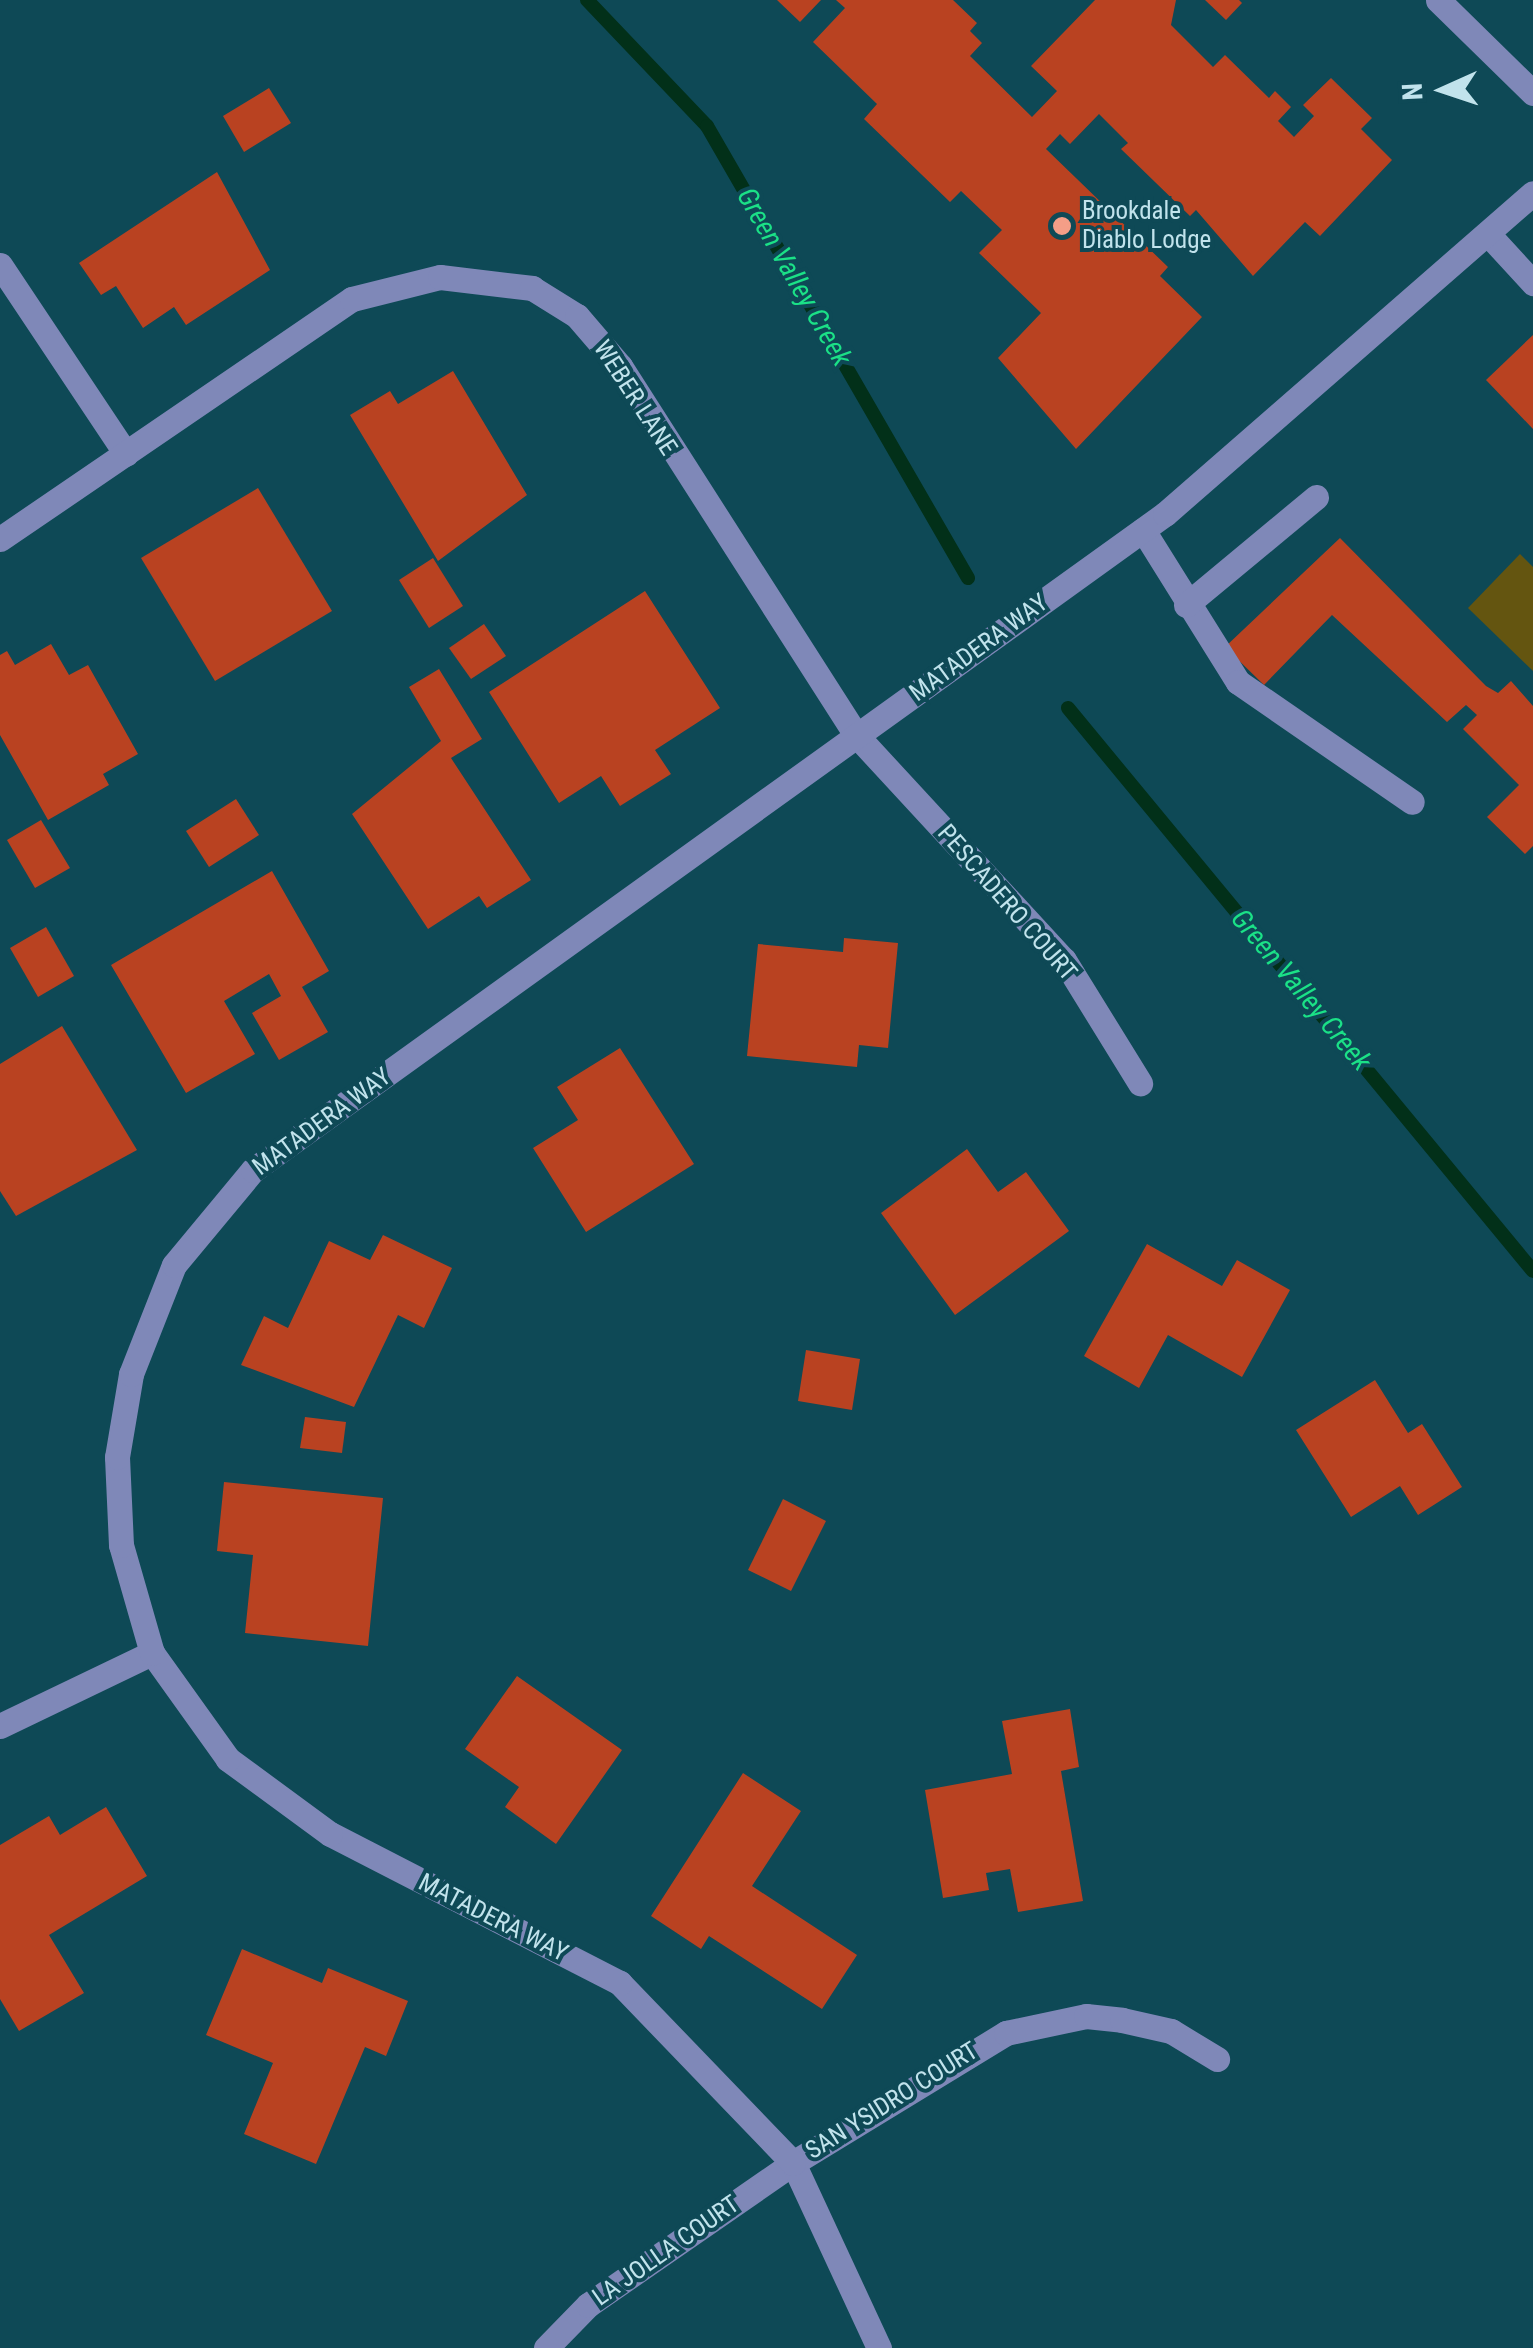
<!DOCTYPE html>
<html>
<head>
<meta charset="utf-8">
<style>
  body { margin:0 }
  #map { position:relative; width:1533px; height:2348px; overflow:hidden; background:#0e4956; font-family:"Roboto Condensed",sans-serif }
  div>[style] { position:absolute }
  .green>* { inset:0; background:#645510 }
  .stream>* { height:14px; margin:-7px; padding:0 7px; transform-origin:7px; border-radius:7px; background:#023019 }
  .building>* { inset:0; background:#b94221 }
  .minor>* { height:25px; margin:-12.5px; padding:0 12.5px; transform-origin:12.5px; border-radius:12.5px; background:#7f88b8 }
  .dots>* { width:28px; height:28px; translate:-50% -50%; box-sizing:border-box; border:5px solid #0e4956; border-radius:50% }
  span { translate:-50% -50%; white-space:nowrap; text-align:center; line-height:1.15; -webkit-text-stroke:8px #0e4956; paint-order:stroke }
  .poi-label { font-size:25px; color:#c1e3ec }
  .left { translate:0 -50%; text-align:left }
  .street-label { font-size:25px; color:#c1e3ec }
  .water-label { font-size:28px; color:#1be187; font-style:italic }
  .north { position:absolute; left:1393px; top:40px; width:100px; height:100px; -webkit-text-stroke:8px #0e4956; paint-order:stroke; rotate:267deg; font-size:28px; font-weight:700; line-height:40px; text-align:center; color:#c1e3ec }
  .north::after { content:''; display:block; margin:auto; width:35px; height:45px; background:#c1e3ec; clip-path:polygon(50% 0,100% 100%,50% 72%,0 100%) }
</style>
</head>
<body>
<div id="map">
  <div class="green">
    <div style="clip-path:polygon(1520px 554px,1533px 567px,1533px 671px,1468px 608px)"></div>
  </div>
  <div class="stream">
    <div style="left:587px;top:0;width:174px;rotate:46.4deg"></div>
    <div style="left:707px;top:126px;width:522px;rotate:60deg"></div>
    <div style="left:1068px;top:708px;width:730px;rotate:50.45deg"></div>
  </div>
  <div class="building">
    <div style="clip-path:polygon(777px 0,821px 0,800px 22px)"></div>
    <div style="clip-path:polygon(836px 0,953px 0,977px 23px,970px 31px,982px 43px,970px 56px,1032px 117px,1057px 91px,1031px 66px,1095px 0,1176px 0,1171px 25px,1213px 67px,1225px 55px,1269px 98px,1275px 91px,1291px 107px,1278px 121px,1294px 137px,1314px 116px,1303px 105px,1331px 78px,1372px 118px,1361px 129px,1392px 160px,1320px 236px,1305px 222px,1253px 276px,1196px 210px,1190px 216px,1121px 149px,1128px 143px,1099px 114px,1070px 144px,1060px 134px,1046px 149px,1168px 267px,1160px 276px,1202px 317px,1076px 449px,998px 358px,1041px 313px,979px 253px,1002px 230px,961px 191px,950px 202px,864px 119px,877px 104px,813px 42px,845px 8px)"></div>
    <div style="clip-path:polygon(1205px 0,1239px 0,1242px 3px,1226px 20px)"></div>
    <div style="clip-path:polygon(269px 88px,291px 123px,244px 152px,223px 116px)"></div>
    <div style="clip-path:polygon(217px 172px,270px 270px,186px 325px,174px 307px,143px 328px,116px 286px,101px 295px,79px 263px)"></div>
    <div style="clip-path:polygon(1533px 335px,1533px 429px,1486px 380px)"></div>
    <div style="clip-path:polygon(453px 371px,527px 495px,438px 561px,350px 415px,390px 391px,398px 404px)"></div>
    <div style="clip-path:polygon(258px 488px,332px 611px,215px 681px,141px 558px)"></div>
    <div style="clip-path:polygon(1340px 538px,1486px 686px,1498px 693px,1511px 681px,1533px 706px,1533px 846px,1525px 854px,1487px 817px,1519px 785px,1463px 729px,1477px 715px,1466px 705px,1447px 722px,1332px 615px,1264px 685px,1225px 647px)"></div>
    <div style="clip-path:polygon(433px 558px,463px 606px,429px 628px,399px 580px)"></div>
    <div style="clip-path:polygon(645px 591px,720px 708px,655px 750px,671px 774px,620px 806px,601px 776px,559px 803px,489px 692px)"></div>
    <div style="clip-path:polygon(484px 624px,506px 656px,471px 679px,449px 648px)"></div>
    <div style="clip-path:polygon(51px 644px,69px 675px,88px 665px,138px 754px,103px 774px,109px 785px,48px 820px,0 735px,0 655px,7px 651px,15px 665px)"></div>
    <div style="clip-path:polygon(439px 669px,482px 739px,451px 758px,531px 880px,487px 908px,479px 896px,428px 929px,352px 814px,441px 741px,409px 687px)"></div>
    <div style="clip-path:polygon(236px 799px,259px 835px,209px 867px,186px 831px)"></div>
    <div style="clip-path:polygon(41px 820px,70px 868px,35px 888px,7px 840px)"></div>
    <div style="clip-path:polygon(272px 871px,329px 971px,302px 987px,328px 1032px,279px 1060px,252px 1013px,281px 996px,269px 974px,224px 1001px,255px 1054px,186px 1093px,111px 965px)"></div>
    <div style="clip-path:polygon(46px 927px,74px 976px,38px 997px,10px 948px)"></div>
    <div style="clip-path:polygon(844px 938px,898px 943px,888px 1048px,859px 1045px,857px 1067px,747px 1056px,758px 944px,843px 952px)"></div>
    <div style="clip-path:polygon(62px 1026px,137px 1150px,16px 1216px,0 1191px,0 1064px)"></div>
    <div style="clip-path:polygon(620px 1048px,694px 1164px,586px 1232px,533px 1148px,578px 1120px,557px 1087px)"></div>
    <div style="clip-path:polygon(967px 1149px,998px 1192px,1026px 1172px,1069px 1231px,955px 1315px,881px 1213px)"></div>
    <div style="clip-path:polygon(383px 1235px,452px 1268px,424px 1328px,398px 1315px,354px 1407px,241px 1365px,264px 1316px,288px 1328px,329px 1241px,370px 1260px)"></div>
    <div style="clip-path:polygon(1147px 1244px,1222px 1286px,1237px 1260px,1290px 1290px,1242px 1377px,1168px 1335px,1139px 1388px,1084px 1356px)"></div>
    <div style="clip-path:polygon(806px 1350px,860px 1359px,852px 1410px,798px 1401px)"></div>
    <div style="clip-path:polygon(1375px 1380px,1408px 1433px,1422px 1424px,1462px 1487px,1418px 1515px,1400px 1486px,1351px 1517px,1296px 1430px)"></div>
    <div style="clip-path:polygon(305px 1417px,346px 1422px,342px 1453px,300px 1448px)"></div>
    <div style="clip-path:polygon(224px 1482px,383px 1498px,368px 1646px,245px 1633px,253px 1555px,217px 1551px)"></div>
    <div style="clip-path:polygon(783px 1499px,826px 1521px,791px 1591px,748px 1570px)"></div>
    <div style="clip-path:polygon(517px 1676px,622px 1750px,556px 1844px,505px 1807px,519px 1787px,465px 1749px)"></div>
    <div style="clip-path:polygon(1070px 1709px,1079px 1767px,1061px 1771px,1083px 1901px,1018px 1912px,1010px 1869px,986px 1873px,989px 1890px,943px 1898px,925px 1790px,1012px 1774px,1002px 1721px)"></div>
    <div style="clip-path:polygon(743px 1773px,801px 1811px,752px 1886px,857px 1955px,822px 2009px,709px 1936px,701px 1949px,651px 1916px)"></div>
    <div style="clip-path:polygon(106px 1807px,147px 1876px,49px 1935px,84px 1993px,19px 2031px,0 1999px,0 1845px,49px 1816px,60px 1835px)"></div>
    <div style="clip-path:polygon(242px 1949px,322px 1983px,328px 1968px,408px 2001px,386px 2056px,365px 2047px,316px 2164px,244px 2134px,273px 2063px,206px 2035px)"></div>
  </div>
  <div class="minor">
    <div style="left:1438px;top:0;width:133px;rotate:44.4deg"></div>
    <div style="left:1488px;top:234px;width:67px;rotate:47.4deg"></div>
    <div style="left:0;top:265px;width:227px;rotate:56.3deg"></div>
    <div style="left:1143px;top:530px;width:179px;rotate:58deg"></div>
    <div style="left:1238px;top:682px;width:211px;rotate:34.6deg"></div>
    <div style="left:0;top:539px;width:426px;rotate:-34.3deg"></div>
    <div style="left:352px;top:299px;width:91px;rotate:-14deg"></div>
    <div style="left:440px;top:277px;width:93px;rotate:6.8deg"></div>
    <div style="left:532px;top:288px;width:53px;rotate:31.9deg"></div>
    <div style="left:577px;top:316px;width:66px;rotate:49.3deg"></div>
    <div style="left:620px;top:366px;width:439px;rotate:57.4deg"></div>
    <div style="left:857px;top:736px;width:305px;rotate:47.3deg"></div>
    <div style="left:1064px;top:960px;width:145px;rotate:58.3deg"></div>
    <div style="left:1186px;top:605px;width:169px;rotate:-39.7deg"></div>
    <div style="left:0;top:1726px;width:169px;rotate:-25.7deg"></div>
    <div style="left:546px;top:2348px;width:60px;rotate:-45.7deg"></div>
    <div style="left:588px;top:2305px;width:249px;rotate:-34.7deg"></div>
    <div style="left:793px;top:2163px;width:250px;rotate:-31.4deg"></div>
    <div style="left:1006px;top:2033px;width:82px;rotate:-12deg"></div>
    <div style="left:1086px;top:2016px;width:36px;rotate:6deg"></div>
    <div style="left:1122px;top:2020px;width:50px;rotate:12.7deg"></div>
    <div style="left:1171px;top:2031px;width:54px;rotate:31.3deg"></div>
    <div style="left:879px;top:2348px;width:204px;rotate:-114.9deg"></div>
    <div style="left:793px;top:2163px;width:250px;rotate:-133.9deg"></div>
    <div style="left:620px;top:1983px;width:326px;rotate:-152.8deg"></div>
    <div style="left:330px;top:1834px;width:127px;rotate:-143.7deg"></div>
    <div style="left:228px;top:1759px;width:130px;rotate:-125.6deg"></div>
    <div style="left:152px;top:1653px;width:112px;rotate:-106deg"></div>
    <div style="left:121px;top:1545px;width:88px;rotate:-92.6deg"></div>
    <div style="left:117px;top:1457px;width:84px;rotate:-80.4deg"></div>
    <div style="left:131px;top:1374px;width:117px;rotate:-68.5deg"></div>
    <div style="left:174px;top:1265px;width:124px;rotate:-50.3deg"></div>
    <div style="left:253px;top:1170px;width:1123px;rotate:-35.73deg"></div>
    <div style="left:1165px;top:514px;width:488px;rotate:-41.1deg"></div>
  </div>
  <div class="dots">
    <div style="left:1062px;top:226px;background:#f49e87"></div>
  </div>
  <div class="poi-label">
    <span class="left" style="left:1082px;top:226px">Brookdale<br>Diablo Lodge</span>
  </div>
  <div class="street-label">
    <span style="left:635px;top:398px;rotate:57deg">WEBER LANE</span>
    <span style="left:979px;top:648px;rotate:-36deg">MATADERA WAY</span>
    <span style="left:1007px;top:903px;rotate:49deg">PESCADERO COURT</span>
    <span style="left:322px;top:1122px;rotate:-36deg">MATADERA WAY</span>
    <span style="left:493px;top:1918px;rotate:27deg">MATADERA WAY</span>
    <span style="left:892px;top:2101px;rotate:-32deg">SAN YSIDRO COURT</span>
    <span style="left:666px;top:2251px;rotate:-35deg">LA JOLLA COURT</span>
  </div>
  <div class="water-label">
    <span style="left:794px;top:277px;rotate:60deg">Green Valley Creek</span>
    <span style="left:1301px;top:990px;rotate:50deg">Green Valley Creek</span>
  </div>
  <div class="north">N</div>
</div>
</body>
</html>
